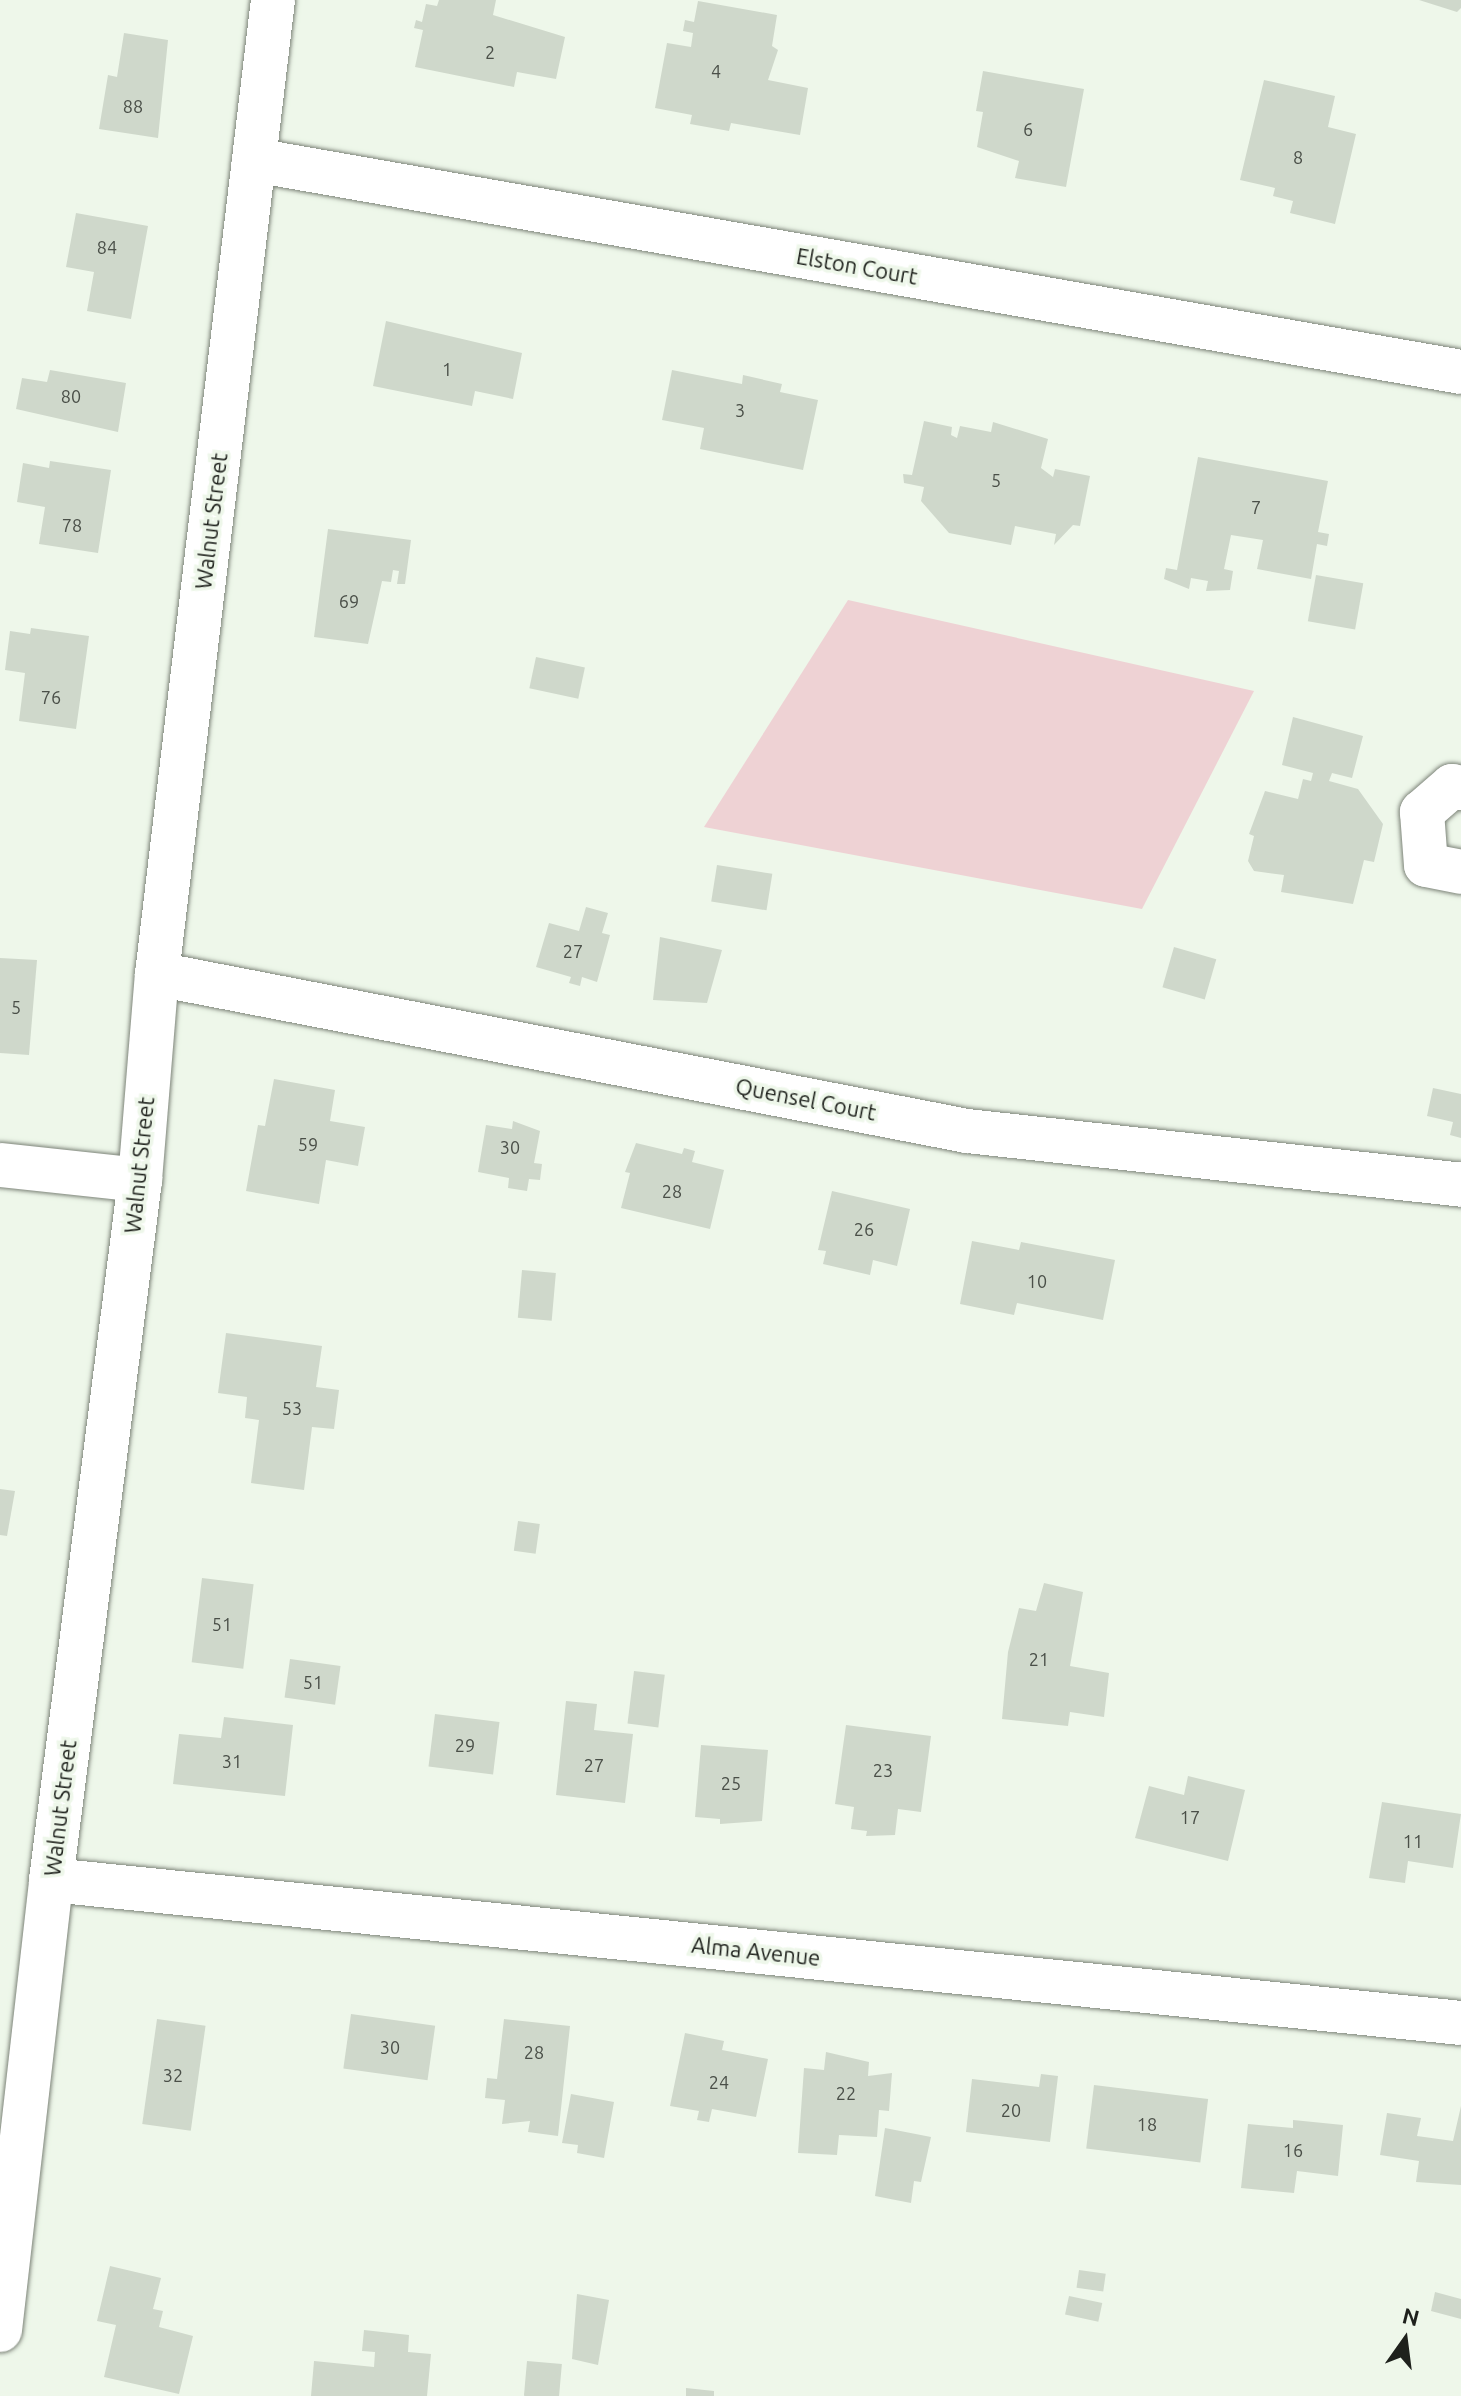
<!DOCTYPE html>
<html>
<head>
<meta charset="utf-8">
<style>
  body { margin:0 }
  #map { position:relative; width:1461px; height:2396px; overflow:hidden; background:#eef7ea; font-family:Ubuntu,sans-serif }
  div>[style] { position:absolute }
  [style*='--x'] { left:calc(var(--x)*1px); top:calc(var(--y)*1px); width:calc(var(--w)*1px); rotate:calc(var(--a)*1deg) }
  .green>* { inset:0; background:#eed2d4 }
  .building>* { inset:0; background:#cfd8cb; transform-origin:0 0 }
  .roads { filter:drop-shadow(0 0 2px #7d8479) drop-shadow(0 0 2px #7d8479) }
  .minor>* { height:44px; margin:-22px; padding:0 22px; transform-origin:22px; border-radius:22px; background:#fff }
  span { translate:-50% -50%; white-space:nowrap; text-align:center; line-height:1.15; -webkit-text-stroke:7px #eef7ea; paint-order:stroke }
  .number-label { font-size:18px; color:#4a4f48 }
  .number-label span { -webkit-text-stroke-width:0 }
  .street-label { font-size:22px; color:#1e211c }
  .north { position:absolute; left:1365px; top:2300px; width:80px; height:80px; -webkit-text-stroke:6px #eef7ea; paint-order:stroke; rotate:14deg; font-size:22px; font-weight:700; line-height:32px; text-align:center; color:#1e211c }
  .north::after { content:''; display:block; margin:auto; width:28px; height:36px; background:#1e211c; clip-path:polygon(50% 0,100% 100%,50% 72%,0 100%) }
</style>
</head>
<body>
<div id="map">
  <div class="green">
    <i style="clip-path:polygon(848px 600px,1254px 691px,1142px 909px,704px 827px)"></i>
  </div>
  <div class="building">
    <i style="clip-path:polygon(439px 0,496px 0,493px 15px,565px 37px,556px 79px,517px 72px,514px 87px,415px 67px,423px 30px,414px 28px,416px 20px,422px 22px,426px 4px,437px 6px)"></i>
    <i style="clip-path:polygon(1419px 0,1461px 0,1461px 8px,1457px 12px)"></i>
    <i style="clip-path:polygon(698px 1px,777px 15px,772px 46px,778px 50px,768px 80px,808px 88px,800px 135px,731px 123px,729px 131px,690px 124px,692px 115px,655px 108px,667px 43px,691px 47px,693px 33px,683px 31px,685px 20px,694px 22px)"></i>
    <i style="clip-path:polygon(124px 33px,168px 40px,158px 138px,99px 129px,108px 75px,117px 77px)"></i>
    <i style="clip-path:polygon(983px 71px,1084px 89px,1066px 187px,1015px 178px,1019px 161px,977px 147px,983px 112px,976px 111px)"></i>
    <i style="clip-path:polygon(1264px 80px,1335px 96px,1328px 127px,1356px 134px,1335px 224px,1290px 213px,1293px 201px,1273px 196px,1275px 188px,1240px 180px)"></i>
    <i style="clip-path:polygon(76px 213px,148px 226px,131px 319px,87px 311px,94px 272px,66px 267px)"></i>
    <i style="clip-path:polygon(386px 321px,522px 353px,513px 399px,475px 391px,472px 406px,373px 386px)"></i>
    <i style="clip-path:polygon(50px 370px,126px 383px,118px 432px,16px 409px,22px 378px,47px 382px)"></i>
    <i style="clip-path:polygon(672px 370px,742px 384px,743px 375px,782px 384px,780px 392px,818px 400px,803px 470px,700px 449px,704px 428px,662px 420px)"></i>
    <i style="clip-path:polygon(924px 421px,952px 427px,951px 435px,957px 438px,960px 426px,991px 432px,993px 422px,1048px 439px,1041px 468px,1053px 477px,1055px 469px,1090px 476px,1080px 526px,1073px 525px,1054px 545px,1056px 534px,1015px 526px,1011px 545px,949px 533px,921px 501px,924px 487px,904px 483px,903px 474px,912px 475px)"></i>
    <i style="clip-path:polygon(1198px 457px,1328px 481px,1318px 532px,1329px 534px,1327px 546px,1317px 544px,1311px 579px,1257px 569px,1263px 540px,1231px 535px,1224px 569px,1233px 571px,1230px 590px,1206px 591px,1208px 581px,1191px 578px,1189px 589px,1164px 579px,1166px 568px,1177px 570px)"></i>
    <i style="clip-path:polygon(50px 461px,111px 470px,98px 553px,39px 544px,45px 507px,17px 502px,23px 463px,49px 468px)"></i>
    <i style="clip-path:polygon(328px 529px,411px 540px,405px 584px,397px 584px,399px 571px,393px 570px,391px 582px,382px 581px,368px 644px,314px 637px)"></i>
    <i style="left:1316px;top:575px;width:48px;height:47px;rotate:10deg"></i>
    <i style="clip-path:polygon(31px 628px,89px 636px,76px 729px,19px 721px,25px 673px,5px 670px,10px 631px,30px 634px)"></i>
    <i style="left:536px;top:657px;width:50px;height:32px;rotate:12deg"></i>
    <i style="clip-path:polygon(1293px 717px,1363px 736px,1352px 778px,1332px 773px,1329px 781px,1358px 789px,1383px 824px,1374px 862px,1364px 860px,1353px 904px,1281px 892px,1284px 875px,1254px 871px,1248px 861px,1254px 836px,1249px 834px,1265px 791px,1298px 799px,1303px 779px,1311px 781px,1313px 773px,1282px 765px)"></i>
    <i style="left:717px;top:865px;width:56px;height:37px;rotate:9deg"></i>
    <i style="clip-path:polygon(586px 907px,608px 913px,602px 933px,610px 935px,597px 982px,582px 977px,580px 986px,569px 983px,571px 977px,536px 967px,549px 923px,579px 931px)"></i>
    <i style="clip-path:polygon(660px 937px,722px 950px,707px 1003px,653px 1000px)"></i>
    <i style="left:1174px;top:947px;width:44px;height:42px;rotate:16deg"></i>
    <i style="clip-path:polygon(0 958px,37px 960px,29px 1055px,0 1053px)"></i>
    <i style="clip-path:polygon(274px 1079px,335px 1090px,330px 1121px,365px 1127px,358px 1166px,326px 1160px,319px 1204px,246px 1191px,258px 1125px,265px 1126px)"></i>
    <i style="clip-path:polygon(1433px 1088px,1461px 1094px,1461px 1138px,1450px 1135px,1453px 1122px,1427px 1116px)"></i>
    <i style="clip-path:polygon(513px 1121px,540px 1131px,534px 1163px,542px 1164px,540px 1180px,529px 1179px,527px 1191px,508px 1188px,509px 1178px,478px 1172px,486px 1125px,512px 1129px)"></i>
    <i style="clip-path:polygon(636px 1143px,682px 1154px,684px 1148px,695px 1151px,692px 1162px,724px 1170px,710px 1229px,621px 1208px,630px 1173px,625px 1172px)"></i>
    <i style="clip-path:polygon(832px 1191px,910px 1209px,897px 1266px,873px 1260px,870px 1275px,823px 1264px,826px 1251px,818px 1250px)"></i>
    <i style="clip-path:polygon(972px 1241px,1019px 1250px,1021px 1242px,1115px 1260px,1103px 1320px,1017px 1303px,1014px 1315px,960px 1304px)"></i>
    <i style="left:522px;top:1270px;width:34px;height:48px;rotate:5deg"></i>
    <i style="clip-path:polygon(226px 1333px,322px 1346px,316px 1387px,339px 1390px,334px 1429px,312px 1427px,304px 1490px,251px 1483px,259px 1420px,245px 1418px,247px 1397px,218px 1393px)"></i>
    <i style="clip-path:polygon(0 1489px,15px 1491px,7px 1536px,0 1535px)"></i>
    <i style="left:518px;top:1521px;width:22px;height:30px;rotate:8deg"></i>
    <i style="left:202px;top:1578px;width:52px;height:85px;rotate:7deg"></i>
    <i style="clip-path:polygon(1044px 1583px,1083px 1592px,1070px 1666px,1109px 1673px,1104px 1717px,1070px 1712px,1068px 1726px,1002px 1719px,1008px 1652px,1019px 1608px,1036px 1611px)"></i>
    <i style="left:290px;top:1659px;width:51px;height:39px;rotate:8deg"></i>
    <i style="left:634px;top:1671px;width:31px;height:53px;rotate:7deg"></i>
    <i style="clip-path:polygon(566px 1701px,597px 1704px,594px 1730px,633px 1734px,625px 1803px,556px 1795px)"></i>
    <i style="left:435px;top:1714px;width:65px;height:53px;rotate:7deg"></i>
    <i style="clip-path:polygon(224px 1717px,293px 1725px,285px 1796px,173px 1784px,179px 1734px,221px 1738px)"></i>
    <i style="clip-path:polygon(846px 1725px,931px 1736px,921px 1812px,898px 1809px,895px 1835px,866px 1836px,867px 1831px,851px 1829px,854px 1807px,835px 1804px)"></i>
    <i style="clip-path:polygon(701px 1745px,768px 1750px,762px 1821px,720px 1824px,720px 1819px,695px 1817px)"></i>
    <i style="clip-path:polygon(1188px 1776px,1245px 1790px,1228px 1861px,1135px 1838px,1149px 1786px,1184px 1795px)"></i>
    <i style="clip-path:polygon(1382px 1802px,1461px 1814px,1453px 1868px,1408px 1861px,1405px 1883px,1369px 1878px)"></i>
    <i style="left:351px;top:2014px;width:85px;height:55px;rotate:8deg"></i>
    <i style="left:157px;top:2019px;width:49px;height:106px;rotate:8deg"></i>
    <i style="clip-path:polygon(504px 2019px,570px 2026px,558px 2136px,528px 2132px,530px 2121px,502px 2124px,505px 2100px,485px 2098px,487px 2078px,497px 2079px)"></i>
    <i style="clip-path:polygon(685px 2033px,724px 2041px,722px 2050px,768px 2059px,756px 2117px,712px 2109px,709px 2122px,697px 2120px,699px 2111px,670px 2106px)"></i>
    <i style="clip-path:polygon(826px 2052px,869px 2062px,868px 2076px,892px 2073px,889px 2111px,879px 2110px,877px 2137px,839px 2135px,837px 2155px,798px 2153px,804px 2068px,824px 2070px)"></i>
    <i style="clip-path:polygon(1041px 2074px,1058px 2076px,1050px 2142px,966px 2132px,972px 2079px,1039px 2087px)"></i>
    <i style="left:1094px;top:2085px;width:115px;height:64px;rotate:7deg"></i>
    <i style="clip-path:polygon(571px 2094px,614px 2102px,604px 2158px,577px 2153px,578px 2145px,562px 2143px)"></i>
    <i style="clip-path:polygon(1461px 2106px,1461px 2185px,1416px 2182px,1419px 2161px,1380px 2155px,1387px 2113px,1421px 2118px,1417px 2136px,1453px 2141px)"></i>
    <i style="clip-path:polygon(1293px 2120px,1343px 2125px,1338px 2176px,1297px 2171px,1294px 2193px,1241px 2188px,1248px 2124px,1293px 2128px)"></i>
    <i style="clip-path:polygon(885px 2128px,931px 2137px,921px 2182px,914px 2181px,911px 2203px,875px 2196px)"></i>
    <i style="clip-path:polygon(110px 2266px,161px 2278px,153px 2309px,163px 2311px,159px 2327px,193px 2336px,179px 2394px,104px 2377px,116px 2325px,97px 2321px)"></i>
    <i style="left:1079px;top:2270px;width:27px;height:18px;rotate:8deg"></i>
    <i style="clip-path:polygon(1435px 2292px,1461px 2299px,1461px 2319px,1431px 2311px)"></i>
    <i style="clip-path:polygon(577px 2294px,609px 2300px,598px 2365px,572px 2359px)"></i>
    <i style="left:1069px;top:2296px;width:34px;height:19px;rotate:12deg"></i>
    <i style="clip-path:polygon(364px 2330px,409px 2335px,408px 2352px,431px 2354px,427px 2396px,311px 2396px,314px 2361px,374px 2367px,375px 2352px,362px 2351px)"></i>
    <i style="left:527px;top:2361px;width:35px;height:35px;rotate:5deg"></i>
    <i style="clip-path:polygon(686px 2388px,714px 2391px,714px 2396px,686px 2396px)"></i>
  </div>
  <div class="roads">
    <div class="minor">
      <i style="--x:254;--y:160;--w:1225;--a:9.96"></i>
      <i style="--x:1461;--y:788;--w:9;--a:-167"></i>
      <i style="--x:1452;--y:786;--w:40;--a:139"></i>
      <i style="--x:1422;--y:812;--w:53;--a:85.7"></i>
      <i style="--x:1426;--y:865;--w:36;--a:11"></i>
      <i style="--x:157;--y:974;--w:825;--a:10.97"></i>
      <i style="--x:967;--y:1131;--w:497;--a:6.2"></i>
      <i style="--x:0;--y:1165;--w:141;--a:6.1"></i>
      <i style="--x:51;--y:1880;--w:1417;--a:5.79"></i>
      <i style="--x:0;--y:2330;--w:453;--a:-83.5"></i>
      <i style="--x:51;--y:1880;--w:706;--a:-82.75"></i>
      <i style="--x:140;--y:1180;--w:207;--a:-85.3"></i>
      <i style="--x:157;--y:974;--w:981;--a:-83.21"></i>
    </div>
  </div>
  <div class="number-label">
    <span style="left:490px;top:52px">2</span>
    <span style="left:716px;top:71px">4</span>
    <span style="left:133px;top:106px">88</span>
    <span style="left:1028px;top:129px">6</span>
    <span style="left:1298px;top:157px">8</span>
    <span style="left:107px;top:247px">84</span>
    <span style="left:447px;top:369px">1</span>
    <span style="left:71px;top:396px">80</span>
    <span style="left:740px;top:410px">3</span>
    <span style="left:996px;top:480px">5</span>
    <span style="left:1256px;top:507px">7</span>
    <span style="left:72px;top:525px">78</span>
    <span style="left:349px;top:601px">69</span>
    <span style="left:51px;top:697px">76</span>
    <span style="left:573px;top:951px">27</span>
    <span style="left:16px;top:1007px">5</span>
    <span style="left:308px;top:1144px">59</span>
    <span style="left:510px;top:1147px">30</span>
    <span style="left:672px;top:1191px">28</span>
    <span style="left:864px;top:1229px">26</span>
    <span style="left:1037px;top:1281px">10</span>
    <span style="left:292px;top:1408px">53</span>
    <span style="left:222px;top:1624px">51</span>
    <span style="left:1039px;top:1659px">21</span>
    <span style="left:313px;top:1682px">51</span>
    <span style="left:465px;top:1745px">29</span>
    <span style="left:232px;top:1761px">31</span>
    <span style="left:594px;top:1765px">27</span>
    <span style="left:883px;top:1770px">23</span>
    <span style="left:731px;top:1783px">25</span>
    <span style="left:1190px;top:1817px">17</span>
    <span style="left:1413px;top:1841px">11</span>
    <span style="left:390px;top:2047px">30</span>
    <span style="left:534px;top:2052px">28</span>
    <span style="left:173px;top:2075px">32</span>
    <span style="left:719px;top:2082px">24</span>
    <span style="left:846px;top:2093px">22</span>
    <span style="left:1011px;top:2110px">20</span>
    <span style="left:1147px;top:2124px">18</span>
    <span style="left:1293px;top:2150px">16</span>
  </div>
  <div class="street-label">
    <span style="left:857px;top:266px;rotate:10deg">Elston Court</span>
    <span style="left:211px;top:521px;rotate:-83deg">Walnut Street</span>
    <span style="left:806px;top:1099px;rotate:11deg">Quensel Court</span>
    <span style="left:139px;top:1165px;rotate:-84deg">Walnut Street</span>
    <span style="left:60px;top:1808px;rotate:-83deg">Walnut Street</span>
    <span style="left:756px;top:1951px;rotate:6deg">Alma Avenue</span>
  </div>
  <div class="north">N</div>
</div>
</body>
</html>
